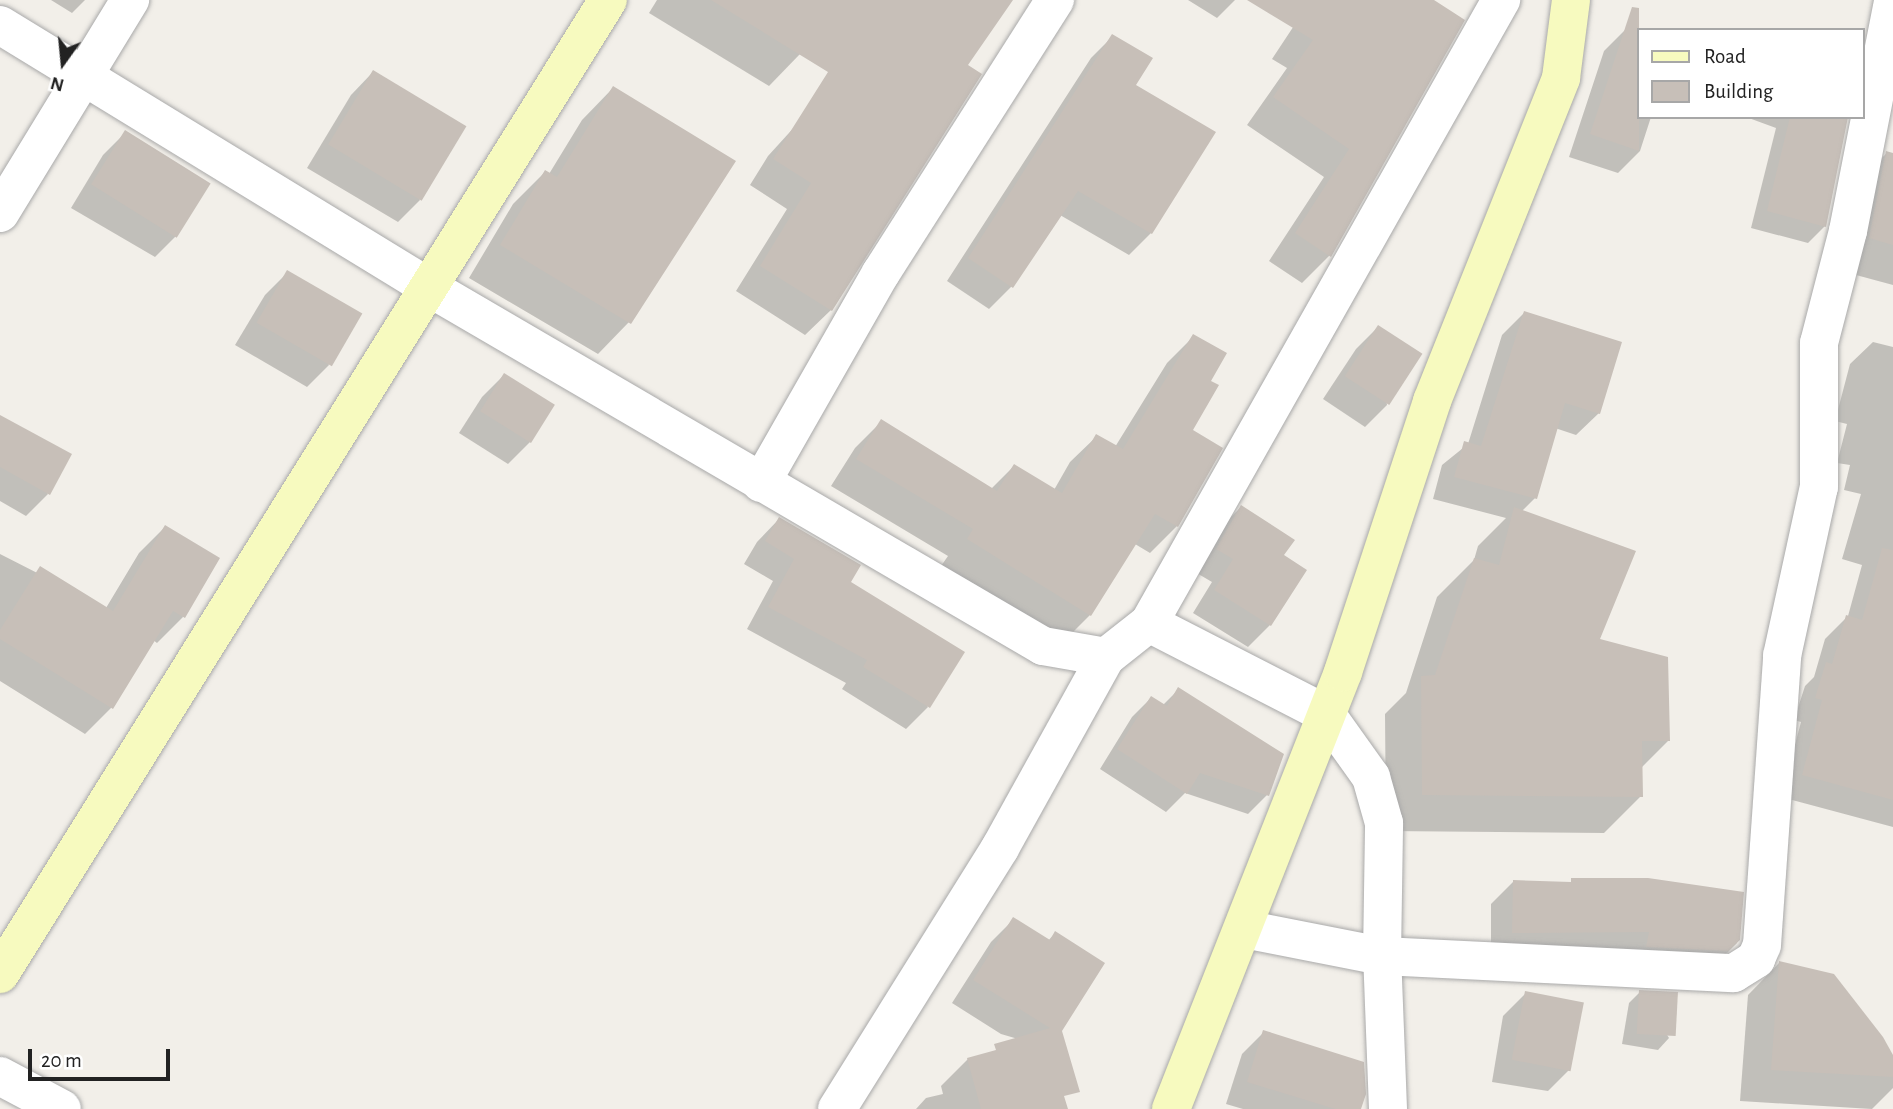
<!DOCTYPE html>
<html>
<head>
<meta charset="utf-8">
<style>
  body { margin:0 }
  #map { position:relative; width:1893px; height:1109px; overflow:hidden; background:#f2efe9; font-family:"Alegreya Sans",sans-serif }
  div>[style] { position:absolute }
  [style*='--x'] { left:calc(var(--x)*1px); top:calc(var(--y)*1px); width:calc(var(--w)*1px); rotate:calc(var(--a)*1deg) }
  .shadow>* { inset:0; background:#0003 }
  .building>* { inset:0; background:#c7bfb8; transform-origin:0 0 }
  .roads { filter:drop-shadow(0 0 2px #a9a9a9) drop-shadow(0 0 2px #a9a9a9) }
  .street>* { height:38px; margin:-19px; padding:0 19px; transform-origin:19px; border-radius:19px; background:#fff }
  .secondary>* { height:38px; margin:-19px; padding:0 19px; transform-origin:19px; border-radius:19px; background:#f7fabf }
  span { translate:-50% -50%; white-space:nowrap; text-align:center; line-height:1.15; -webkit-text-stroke:5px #fff; paint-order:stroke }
  .legend { position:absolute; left:1637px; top:28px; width:228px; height:91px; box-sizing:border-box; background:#fff; border:2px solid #a7a7a7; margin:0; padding:9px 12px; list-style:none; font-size:21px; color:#222 }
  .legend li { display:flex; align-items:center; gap:14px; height:35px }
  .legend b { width:35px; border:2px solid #a7a7a7 }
  .north { position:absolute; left:28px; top:28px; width:70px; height:70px; -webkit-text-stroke:5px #fff; paint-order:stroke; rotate:195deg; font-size:19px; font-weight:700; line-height:28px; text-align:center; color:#222 }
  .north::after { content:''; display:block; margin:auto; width:24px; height:32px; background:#222; clip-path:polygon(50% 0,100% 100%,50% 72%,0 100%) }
  .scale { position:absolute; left:28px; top:1049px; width:142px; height:32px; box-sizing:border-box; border:4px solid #222; border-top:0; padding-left:9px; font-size:21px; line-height:24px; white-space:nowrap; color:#222; -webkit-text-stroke:5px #fff; paint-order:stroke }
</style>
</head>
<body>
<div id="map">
  <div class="shadow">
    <i style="clip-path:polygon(51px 0,85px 0,72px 13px)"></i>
    <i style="clip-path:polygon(657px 0,834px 0,800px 54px,769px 86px,649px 13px)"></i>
    <i style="clip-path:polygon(910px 0,1011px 0,965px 66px,831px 310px,805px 335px,736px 291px,787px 209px,750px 185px,768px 156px)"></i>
    <i style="clip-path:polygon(1188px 0,1235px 0,1217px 18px)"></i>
    <i style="clip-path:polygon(1311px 0,1431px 0,1329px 256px,1302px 283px,1269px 261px,1324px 177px,1247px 125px,1287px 68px,1272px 59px)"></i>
    <i style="clip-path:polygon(1626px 29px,1639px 34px,1639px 117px,1651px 117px,1640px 151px,1618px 173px,1569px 157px,1604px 51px)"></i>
    <i style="clip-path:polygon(1113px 36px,1134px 86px,1151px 233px,1129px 255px,1060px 215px,1011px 287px,989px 309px,947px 281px,1091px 58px)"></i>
    <i style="clip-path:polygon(373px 72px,420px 200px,398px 222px,307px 168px,351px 95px)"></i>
    <i style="clip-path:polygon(613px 88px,629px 322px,598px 354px,469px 278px,513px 204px,545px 172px,549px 174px,582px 120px)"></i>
    <i style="clip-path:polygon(1746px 117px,1846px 117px,1825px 226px,1808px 243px,1751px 228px,1776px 128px)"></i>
    <i style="clip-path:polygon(125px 133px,177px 235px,155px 257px,71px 208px,103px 155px)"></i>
    <i style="clip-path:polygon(1887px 153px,1893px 155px,1893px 285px,1856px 275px,1864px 175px)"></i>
    <i style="clip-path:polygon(287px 273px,329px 365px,307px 387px,235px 345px,265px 295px)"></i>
    <i style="clip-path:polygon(1524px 313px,1599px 413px,1576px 435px,1555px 428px,1535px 498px,1521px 512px,1598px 640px,1669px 740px,1641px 768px,1641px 796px,1604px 833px,1386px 831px,1385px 714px,1406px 693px,1437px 597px,1474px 560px,1478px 546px,1506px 518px,1433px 499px,1442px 465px,1468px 444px,1502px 335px)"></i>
    <i style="clip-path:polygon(1378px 327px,1387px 405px,1365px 427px,1323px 399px,1356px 349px)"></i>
    <i style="clip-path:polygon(1194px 336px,1209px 382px,1191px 431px,1177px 526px,1150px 553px,1135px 544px,1090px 615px,1063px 642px,941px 566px,948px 556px,831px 486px,855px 448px,882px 421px,991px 489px,1014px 466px,1054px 490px,1070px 462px,1097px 436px,1115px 447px,1167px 363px)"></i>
    <i style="clip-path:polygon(1873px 342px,1893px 347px,1893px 827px,1781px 797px,1801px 722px,1794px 720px,1805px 686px,1814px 677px,1825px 639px,1848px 616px,1862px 565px,1842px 559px,1861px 494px,1844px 490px,1850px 465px,1837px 463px,1847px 424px,1835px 421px,1850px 364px)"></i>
    <i style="clip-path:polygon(504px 375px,530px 442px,508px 464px,459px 433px,482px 397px)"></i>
    <i style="clip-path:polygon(0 417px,48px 494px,26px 516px,0 501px)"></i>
    <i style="clip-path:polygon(1241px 507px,1282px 556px,1305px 570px,1270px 625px,1248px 647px,1193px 613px,1212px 582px,1195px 572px,1219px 529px)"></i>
    <i style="clip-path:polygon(779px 519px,849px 582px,928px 707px,906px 729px,842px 689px,846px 683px,747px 629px,773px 581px,744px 564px,757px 542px)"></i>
    <i style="clip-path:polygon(165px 527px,183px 617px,157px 643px,153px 640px,111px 708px,85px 734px,0 681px,0 554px,106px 608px,139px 553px)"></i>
    <i style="clip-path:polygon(1179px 689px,1267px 795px,1248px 814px,1185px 793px,1166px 812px,1100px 769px,1132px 717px,1151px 698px,1163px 705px)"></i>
    <i style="clip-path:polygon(1513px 882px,1648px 882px,1742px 893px,1737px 943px,1714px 966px,1491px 954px,1491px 904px)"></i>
    <i style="clip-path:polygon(1013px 920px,1048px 941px,1055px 933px,1103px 964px,1042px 1046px,1001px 1034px,952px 1003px,991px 942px)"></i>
    <i style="clip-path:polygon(1779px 963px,1893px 1059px,1893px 1088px,1872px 1109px,1740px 1101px,1748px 995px)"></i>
    <i style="clip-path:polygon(1640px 992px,1669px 1038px,1658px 1050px,1622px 1044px,1629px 1003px)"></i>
    <i style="clip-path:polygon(1526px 993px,1570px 1069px,1548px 1091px,1492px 1082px,1503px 1016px)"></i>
    <i style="clip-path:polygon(1264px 1032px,1359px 1109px,1243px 1109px,1226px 1104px,1242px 1054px)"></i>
    <i style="clip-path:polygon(968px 1059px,1066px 1109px,916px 1109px,926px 1098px,943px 1094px,941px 1086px)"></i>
  </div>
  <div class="building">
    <i style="clip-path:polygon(711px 0,1013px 0,968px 65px,982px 74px,832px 311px,760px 266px,811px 183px,773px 159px,828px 72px)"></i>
    <i style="clip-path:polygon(1247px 0,1434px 0,1465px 20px,1331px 257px,1295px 233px,1349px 149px,1273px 97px,1313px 40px)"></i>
    <i style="clip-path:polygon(1632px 7px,1639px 8px,1639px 151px,1590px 134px)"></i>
    <i style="clip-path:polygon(1112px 34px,1153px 58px,1136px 85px,1216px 132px,1152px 234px,1078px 191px,1013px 288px,968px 258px)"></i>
    <i style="left:373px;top:70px;width:109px;height:87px;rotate:31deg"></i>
    <i style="clip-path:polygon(613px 86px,736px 161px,631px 324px,500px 245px,545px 170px,557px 177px)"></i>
    <i style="clip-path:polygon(1790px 117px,1848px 117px,1826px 227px,1767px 211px)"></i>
    <i style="left:125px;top:130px;width:101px;height:64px;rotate:32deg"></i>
    <i style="clip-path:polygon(1886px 151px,1893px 153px,1893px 245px,1869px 238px)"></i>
    <i style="left:287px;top:270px;width:87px;height:61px;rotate:30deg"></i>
    <i style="clip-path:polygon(1524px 311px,1622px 342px,1600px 414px,1565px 403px,1537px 499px,1454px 477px,1464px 441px,1481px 446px)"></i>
    <i style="left:1378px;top:325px;width:53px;height:61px;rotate:33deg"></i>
    <i style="clip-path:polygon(1193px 334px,1227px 353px,1211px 381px,1219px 385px,1193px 430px,1223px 448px,1178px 527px,1155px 514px,1091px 616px,967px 539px,973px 529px,856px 459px,881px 419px,997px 491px,1014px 464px,1062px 493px,1096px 434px,1123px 449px)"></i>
    <i style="left:504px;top:373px;width:60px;height:45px;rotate:32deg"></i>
    <i style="clip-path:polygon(0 415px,72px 454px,50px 495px,0 467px)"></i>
    <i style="clip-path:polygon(1241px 505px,1295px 540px,1284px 555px,1307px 570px,1271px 626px,1214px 590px,1233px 559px,1216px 549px)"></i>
    <i style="clip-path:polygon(1514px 507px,1636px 551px,1600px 639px,1668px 657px,1670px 741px,1642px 741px,1643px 797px,1422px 795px,1421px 676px,1435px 675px,1474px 558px,1499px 565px)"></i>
    <i style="clip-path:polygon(779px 517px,861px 565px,851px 582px,965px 652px,930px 708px,863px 667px,867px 660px,768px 607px,794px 559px,765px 541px)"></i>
    <i style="clip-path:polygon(165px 525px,220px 558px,185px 618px,173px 611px,113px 709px,0 639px,0 630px,40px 566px,113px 611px)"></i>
    <i style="clip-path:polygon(1882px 548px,1893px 550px,1893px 800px,1802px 775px,1822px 700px,1815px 698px,1826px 662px,1832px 664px,1846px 615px,1862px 620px)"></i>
    <i style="clip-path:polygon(1178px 687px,1284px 754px,1269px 796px,1200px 773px,1187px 794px,1117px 749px,1151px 696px,1167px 706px)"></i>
    <i style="clip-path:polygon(1571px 878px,1648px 878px,1744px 892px,1740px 940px,1728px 951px,1646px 947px,1649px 932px,1512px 933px,1513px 880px,1571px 882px)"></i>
    <i style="clip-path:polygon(1013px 917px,1050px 940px,1055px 931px,1105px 963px,1062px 1031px,1080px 1092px,1064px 1096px,1068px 1109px,981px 1109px,967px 1058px,996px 1050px,994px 1044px,1050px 1028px,973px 980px)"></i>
    <i style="clip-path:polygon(1779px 961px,1834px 974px,1883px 1037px,1893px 1055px,1893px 1077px,1771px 1070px)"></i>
    <i style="left:1639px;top:990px;width:39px;height:44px;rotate:3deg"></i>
    <i style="left:1525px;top:991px;width:60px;height:70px;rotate:11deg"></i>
    <i style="clip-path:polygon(1263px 1030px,1364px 1062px,1366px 1094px,1361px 1109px,1335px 1109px,1247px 1082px)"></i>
  </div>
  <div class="roads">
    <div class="street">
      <i style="--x:0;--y:25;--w:504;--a:31.45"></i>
      <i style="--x:430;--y:288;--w:710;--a:30.29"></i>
      <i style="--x:1043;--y:646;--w:64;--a:9.9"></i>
      <i style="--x:1106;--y:657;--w:55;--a:-38.3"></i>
      <i style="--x:0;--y:213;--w:250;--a:-58.6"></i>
      <i style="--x:761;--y:483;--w:242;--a:-60.3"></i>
      <i style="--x:881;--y:273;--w:324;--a:-57.5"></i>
      <i style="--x:1244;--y:929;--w:141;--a:11.1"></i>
      <i style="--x:1382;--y:956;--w:352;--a:2.8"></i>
      <i style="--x:1734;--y:973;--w:26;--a:-32"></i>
      <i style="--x:1756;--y:959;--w:15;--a:-67"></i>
      <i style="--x:1762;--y:945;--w:290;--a:-86"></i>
      <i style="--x:1782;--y:656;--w:173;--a:-77.7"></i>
      <i style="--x:1819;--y:487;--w:144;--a:-90"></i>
      <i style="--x:1819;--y:343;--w:116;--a:-75.5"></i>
      <i style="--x:1848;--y:231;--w:233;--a:-78.9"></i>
      <i style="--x:0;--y:1076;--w:70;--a:28"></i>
      <i style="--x:837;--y:1109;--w:308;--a:-58"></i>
      <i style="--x:1000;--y:848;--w:218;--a:-61"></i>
      <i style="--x:1388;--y:1109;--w:153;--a:-92.2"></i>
      <i style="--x:1382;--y:956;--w:133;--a:-89.1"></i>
      <i style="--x:1384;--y:823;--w:48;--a:-105.8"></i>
      <i style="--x:1371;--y:777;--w:77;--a:-125.5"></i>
      <i style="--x:1326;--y:714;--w:199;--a:-152.8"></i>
      <i style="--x:1149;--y:623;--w:716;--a:-60.53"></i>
    </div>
    <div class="secondary">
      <i style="--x:0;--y:974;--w:1148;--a:-58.03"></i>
      <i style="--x:1171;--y:1109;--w:470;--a:-68.5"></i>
      <i style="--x:1343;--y:672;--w:285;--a:-71.8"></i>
      <i style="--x:1432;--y:401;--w:348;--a:-68.2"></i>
      <i style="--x:1561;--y:78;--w:79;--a:-82.7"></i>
    </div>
  </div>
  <ul class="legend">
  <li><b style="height:9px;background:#f7fabf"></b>Road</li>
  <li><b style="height:19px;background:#c7bfb8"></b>Building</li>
  </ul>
  <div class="north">N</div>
  <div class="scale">20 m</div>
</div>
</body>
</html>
